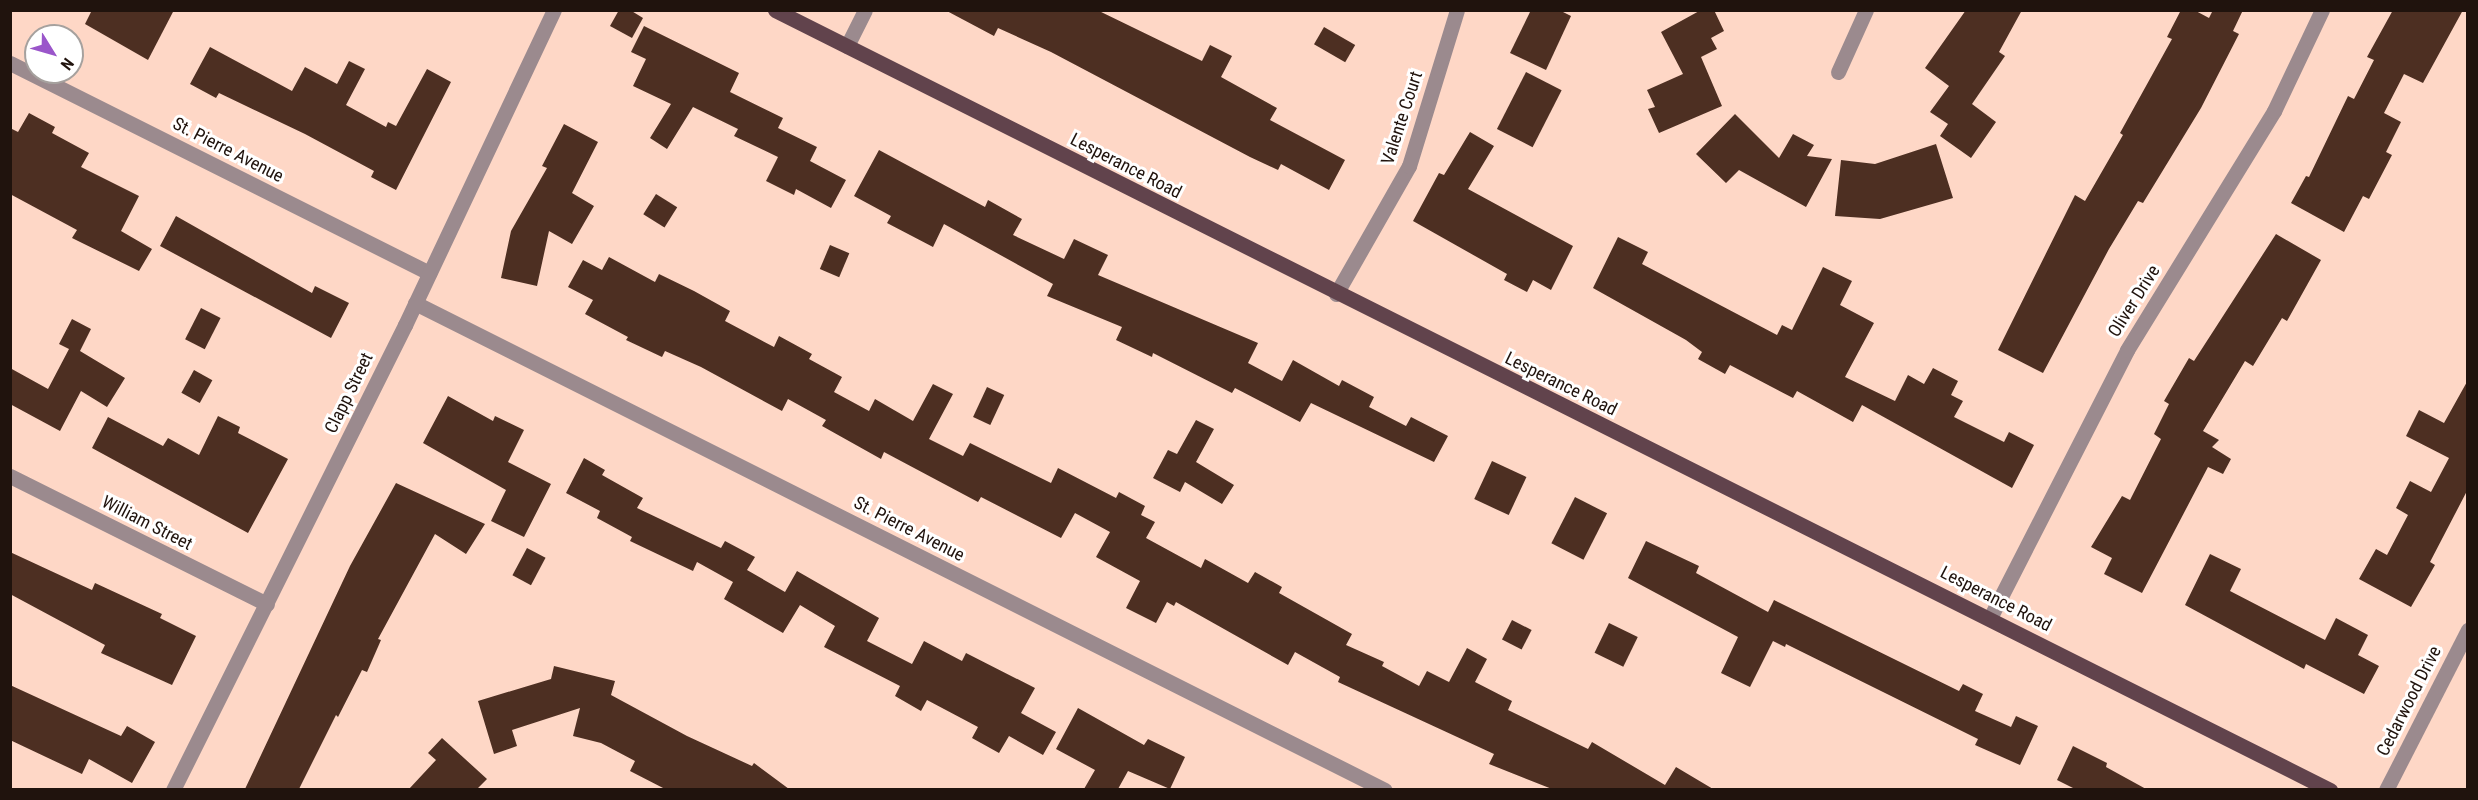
<!DOCTYPE html>
<html>
<head>
<meta charset="utf-8">
<style>
  body { margin:0 }
  #map { position:relative; width:2478px; height:800px; overflow:hidden; background:#fed7c6; font-family:"Roboto Condensed",sans-serif }
  div>[style] { position:absolute }
  [style*='--x'] { left:calc(var(--x)*1px); top:calc(var(--y)*1px); width:calc(var(--w)*1px); rotate:calc(var(--a)*1deg) }
  .building>* { inset:0; background:#4d2f22; transform-origin:0 0 }
  .minor>* { height:15px; margin:-7.5px; padding:0 7.5px; transform-origin:7.5px; border-radius:7.5px; background:#9b8a8e }
  .major>* { height:15px; margin:-7.5px; padding:0 7.5px; transform-origin:7.5px; border-radius:7.5px; background:#61434c }
  span { translate:-50% -50%; white-space:nowrap; text-align:center; line-height:1.15; -webkit-text-stroke:6px #fff; paint-order:stroke }
  .street-label { font-size:18px; color:#20130d }
  .frame { position:absolute; inset:0; border:12px solid #20130d; pointer-events:none }
  .north { position:absolute; left:24px; top:24px; width:60px; height:60px; box-sizing:border-box; background:#fff; border:2px solid #a6a19e; border-radius:50%; rotate:127deg; font-size:16px; font-weight:700; line-height:24px; text-align:center; color:#20130d }
  .north::after { content:''; display:block; margin:auto; width:21px; height:27px; background:#9a56ca; clip-path:polygon(50% 0,100% 100%,50% 72%,0 100%) }
</style>
</head>
<body>
<div id="map">
  <div class="building">
    <i style="clip-path:polygon(92px 10px,174px 10px,148px 60px,85px 24px)"></i>
    <i style="clip-path:polygon(619px 10px,630px 10px,643px 18px,632px 38px,610px 26px)"></i>
    <i style="clip-path:polygon(945px 10px,1097px 10px,1202px 61px,1210px 45px,1232px 56px,1221px 77px,1277px 108px,1270px 120px,1345px 160px,1329px 190px,1281px 164px,1278px 170px,1250px 157px,1051px 52px,998px 28px,994px 36px)"></i>
    <i style="clip-path:polygon(1531px 10px,1559px 10px,1571px 16px,1546px 70px,1510px 53px)"></i>
    <i style="clip-path:polygon(1701px 10px,1714px 10px,1724px 31px,1711px 38px,1717px 49px,1701px 57px,1722px 106px,1659px 133px,1648px 109px,1655px 107px,1647px 90px,1683px 74px,1661px 32px)"></i>
    <i style="clip-path:polygon(1966px 10px,2022px 10px,1999px 52px,2005px 56px,1972px 104px,1996px 122px,1971px 158px,1940px 136px,1948px 124px,1930px 112px,1949px 86px,1925px 68px)"></i>
    <i style="clip-path:polygon(2181px 10px,2194px 10px,2209px 18px,2213px 10px,2243px 10px,2233px 31px,2239px 34px,2201px 108px,2143px 203px,2138px 201px,2109px 249px,2043px 373px,1998px 350px,2075px 195px,2085px 201px,2123px 135px,2120px 133px,2172px 39px,2167px 37px)"></i>
    <i style="clip-path:polygon(2393px 10px,2463px 10px,2423px 83px,2404px 74px,2384px 113px,2401px 122px,2386px 152px,2392px 155px,2369px 199px,2363px 196px,2344px 232px,2291px 203px,2306px 176px,2309px 177px,2348px 96px,2354px 99px,2374px 60px,2367px 57px)"></i>
    <i style="clip-path:polygon(644px 26px,739px 73px,730px 92px,783px 118px,778px 128px,817px 147px,810px 161px,846px 180px,831px 208px,796px 189px,794px 195px,766px 181px,778px 157px,734px 136px,738px 129px,693px 107px,667px 149px,650px 138px,671px 104px,633px 86px,646px 59px,631px 52px)"></i>
    <i style="left:1324px;top:27px;width:36px;height:20px;rotate:30deg"></i>
    <i style="clip-path:polygon(210px 47px,292px 91px,305px 67px,337px 84px,349px 61px,365px 69px,346px 105px,386px 127px,388px 122px,396px 126px,427px 69px,451px 82px,396px 190px,371px 177px,374px 171px,305px 134px,219px 93px,216px 98px,190px 84px)"></i>
    <i style="left:1526px;top:72px;width:40px;height:64px;rotate:27deg"></i>
    <i style="clip-path:polygon(29px 113px,55px 127px,52px 133px,89px 153px,81px 167px,139px 196px,121px 231px,152px 249px,139px 271px,72px 238px,77px 230px,10px 194px,10px 128px,18px 132px)"></i>
    <i style="clip-path:polygon(1735px 114px,1779px 158px,1793px 134px,1814px 145px,1807px 156px,1832px 159px,1806px 207px,1739px 170px,1726px 183px,1696px 154px)"></i>
    <i style="clip-path:polygon(564px 124px,598px 142px,572px 193px,594px 206px,572px 244px,549px 231px,537px 286px,501px 278px,511px 231px,547px 168px,542px 166px)"></i>
    <i style="clip-path:polygon(1470px 132px,1494px 146px,1468px 189px,1573px 246px,1551px 290px,1533px 280px,1527px 292px,1504px 280px,1507px 274px,1413px 221px,1439px 173px,1444px 175px)"></i>
    <i style="clip-path:polygon(1936px 144px,1953px 198px,1880px 219px,1835px 216px,1841px 160px,1875px 164px)"></i>
    <i style="clip-path:polygon(879px 150px,985px 207px,988px 200px,1022px 219px,1013px 235px,1064px 259px,1074px 239px,1108px 255px,1098px 275px,1258px 343px,1248px 363px,1282px 381px,1293px 360px,1339px 386px,1342px 380px,1374px 397px,1369px 407px,1406px 426px,1411px 417px,1448px 436px,1434px 462px,1311px 403px,1300px 422px,1235px 388px,1232px 393px,1153px 353px,1152px 357px,1116px 340px,1122px 327px,1047px 296px,1053px 284px,944px 224px,933px 247px,887px 223px,891px 216px,854px 196px)"></i>
    <i style="left:656px;top:194px;width:25px;height:24px;rotate:32deg"></i>
    <i style="clip-path:polygon(176px 216px,312px 293px,315px 286px,349px 303px,331px 338px,160px 246px)"></i>
    <i style="clip-path:polygon(2276px 234px,2321px 260px,2287px 321px,2282px 318px,2253px 366px,2245px 361px,2203px 431px,2219px 440px,2212px 447px,2231px 459px,2223px 474px,2208px 467px,2142px 593px,2104px 574px,2112px 558px,2091px 547px,2122px 496px,2130px 500px,2161px 439px,2154px 434px,2169px 404px,2164px 401px,2189px 358px,2194px 361px)"></i>
    <i style="clip-path:polygon(1618px 237px,1648px 252px,1642px 264px,1777px 335px,1782px 325px,1792px 330px,1823px 267px,1852px 281px,1840px 305px,1874px 323px,1845px 377px,1895px 401px,1908px 375px,1924px 384px,1933px 368px,1958px 381px,1951px 395px,1963px 401px,1954px 417px,2004px 442px,2009px 432px,2034px 445px,2012px 488px,1862px 405px,1853px 422px,1797px 391px,1793px 398px,1730px 365px,1725px 374px,1698px 359px,1702px 352px,1686px 340px,1593px 288px)"></i>
    <i style="left:830px;top:245px;width:21px;height:26px;rotate:23deg"></i>
    <i style="clip-path:polygon(609px 257px,655px 282px,659px 274px,694px 291px,730px 311px,725px 321px,774px 347px,779px 336px,812px 354px,809px 359px,842px 377px,834px 392px,869px 411px,875px 399px,913px 421px,933px 384px,953px 394px,929px 439px,963px 456px,970px 443px,1051px 483px,1058px 468px,1116px 498px,1119px 492px,1145px 506px,1141px 515px,1155px 522px,1146px 538px,1201px 568px,1205px 559px,1248px 583px,1255px 572px,1282px 587px,1279px 593px,1352px 634px,1346px 645px,1384px 662px,1382px 666px,1419px 686px,1427px 671px,1449px 682px,1467px 648px,1487px 659px,1475px 682px,1512px 701px,1508px 710px,1588px 749px,1592px 742px,1665px 785px,1676px 767px,1713px 789px,1552px 789px,1489px 764px,1494px 754px,1338px 682px,1340px 677px,1295px 652px,1288px 665px,1176px 602px,1174px 606px,1167px 602px,1156px 623px,1126px 608px,1140px 581px,1096px 557px,1110px 532px,1075px 513px,1061px 538px,981px 497px,978px 502px,884px 452px,881px 459px,822px 426px,826px 420px,788px 399px,782px 411px,701px 367px,665px 351px,662px 357px,626px 340px,628px 337px,585px 314px,593px 300px,568px 287px,583px 260px,602px 270px)"></i>
    <i style="left:201px;top:308px;width:22px;height:35px;rotate:27deg"></i>
    <i style="clip-path:polygon(72px 319px,91px 329px,80px 351px,125px 378px,107px 407px,81px 391px,60px 431px,10px 404px,10px 368px,48px 389px,69px 349px,59px 344px)"></i>
    <i style="left:194px;top:370px;width:21px;height:26px;rotate:29deg"></i>
    <i style="clip-path:polygon(2468px 380px,2468px 489px,2430px 562px,2435px 565px,2411px 607px,2359px 579px,2376px 549px,2387px 555px,2408px 515px,2396px 508px,2410px 481px,2431px 492px,2449px 458px,2406px 436px,2419px 410px,2444px 423px)"></i>
    <i style="left:987px;top:387px;width:19px;height:33px;rotate:25deg"></i>
    <i style="clip-path:polygon(448px 396px,493px 421px,495px 416px,524px 430px,508px 462px,551px 484px,524px 537px,491px 521px,506px 490px,423px 443px)"></i>
    <i style="clip-path:polygon(218px 416px,240px 427px,238px 433px,288px 459px,248px 533px,92px 448px,108px 417px,163px 446px,168px 438px,199px 455px)"></i>
    <i style="clip-path:polygon(1196px 420px,1214px 429px,1196px 462px,1234px 485px,1222px 504px,1185px 482px,1180px 492px,1153px 478px,1168px 450px,1177px 454px)"></i>
    <i style="clip-path:polygon(584px 458px,605px 470px,602px 475px,643px 498px,637px 508px,721px 548px,725px 541px,755px 557px,747px 570px,785px 592px,797px 571px,879px 618px,867px 641px,912px 664px,924px 641px,962px 661px,966px 653px,1035px 688px,1021px 713px,1056px 732px,1043px 755px,1009px 736px,999px 753px,972px 738px,978px 727px,927px 700px,921px 711px,895px 696px,900px 686px,824px 647px,835px 626px,800px 605px,783px 633px,724px 599px,733px 582px,697px 562px,693px 571px,630px 541px,632px 537px,597px 518px,600px 511px,566px 493px)"></i>
    <i style="left:1492px;top:461px;width:38px;height:42px;rotate:25deg"></i>
    <i style="clip-path:polygon(396px 483px,485px 524px,466px 554px,435px 534px,378px 639px,381px 640px,367px 672px,362px 670px,338px 717px,336px 715px,299px 789px,245px 789px,350px 566px)"></i>
    <i style="left:1575px;top:497px;width:36px;height:52px;rotate:27deg"></i>
    <i style="clip-path:polygon(1646px 541px,1699px 566px,1696px 573px,1768px 612px,1774px 600px,1959px 691px,1963px 684px,1983px 694px,1975px 711px,2011px 727px,2016px 716px,2038px 726px,2020px 765px,1975px 745px,1978px 739px,1786px 644px,1785px 647px,1773px 641px,1750px 687px,1721px 673px,1738px 637px,1628px 578px)"></i>
    <i style="left:527px;top:548px;width:21px;height:31px;rotate:28deg"></i>
    <i style="clip-path:polygon(10px 552px,92px 590px,95px 583px,162px 614px,160px 618px,196px 636px,172px 685px,101px 653px,105px 645px,10px 594px)"></i>
    <i style="clip-path:polygon(2210px 554px,2241px 569px,2230px 591px,2325px 640px,2336px 618px,2368px 635px,2358px 655px,2379px 666px,2364px 694px,2306px 664px,2304px 669px,2185px 605px)"></i>
    <i style="left:1512px;top:620px;width:22px;height:22px;rotate:27deg"></i>
    <i style="left:1609px;top:623px;width:32px;height:33px;rotate:26deg"></i>
    <i style="clip-path:polygon(554px 666px,615px 681px,611px 695px,687px 736px,752px 766px,754px 763px,789px 789px,665px 789px,630px 771px,635px 761px,601px 743px,573px 736px,580px 708px,512px 730px,517px 746px,494px 754px,478px 701px,551px 679px)"></i>
    <i style="clip-path:polygon(10px 685px,121px 736px,127px 726px,155px 742px,132px 783px,89px 759px,82px 774px,10px 740px)"></i>
    <i style="clip-path:polygon(1078px 708px,1144px 745px,1148px 739px,1185px 757px,1170px 789px,1128px 771px,1118px 789px,1084px 789px,1095px 770px,1056px 749px)"></i>
    <i style="clip-path:polygon(442px 738px,487px 779px,477px 789px,409px 789px,436px 760px,428px 753px)"></i>
    <i style="clip-path:polygon(2073px 746px,2107px 763px,2106px 767px,2146px 789px,2075px 789px,2057px 780px)"></i>
  </div>
  <div class="minor">
    <i style="--x:847;--y:46;--w:40;--a:-63.4"></i>
    <i style="--x:10;--y:63;--w:469;--a:26.6"></i>
    <i style="--x:1838;--y:72;--w:68;--a:-65.7"></i>
    <i style="--x:1336;--y:294;--w:147;--a:-60.3"></i>
    <i style="--x:1409;--y:166;--w:163;--a:-72.9"></i>
    <i style="--x:415;--y:303;--w:1085;--a:26.66"></i>
    <i style="--x:10;--y:476;--w:287;--a:26.5"></i>
    <i style="--x:1990;--y:618;--w:301;--a:-62.9"></i>
    <i style="--x:2127;--y:350;--w:281;--a:-58.4"></i>
    <i style="--x:2274;--y:111;--w:112;--a:-64.6"></i>
    <i style="--x:173;--y:790;--w:520;--a:-63.48"></i>
    <i style="--x:405;--y:325;--w:348;--a:-64.7"></i>
    <i style="--x:2386;--y:790;--w:180;--a:-62.9"></i>
  </div>
  <div class="major">
    <i style="--x:775;--y:10;--w:1740;--a:26.64"></i>
  </div>
  <div class="street-label">
    <span style="left:1402px;top:118px;rotate:-72deg">Valente Court</span>
    <span style="left:228px;top:150px;rotate:27deg">St. Pierre Avenue</span>
    <span style="left:1126px;top:166px;rotate:27deg">Lesperance Road</span>
    <span style="left:2134px;top:301px;rotate:-58deg">Oliver Drive</span>
    <span style="left:1561px;top:384px;rotate:26deg">Lesperance Road</span>
    <span style="left:349px;top:393px;rotate:-64deg">Clapp Street</span>
    <span style="left:147px;top:523px;rotate:27deg">William Street</span>
    <span style="left:909px;top:529px;rotate:27deg">St. Pierre Avenue</span>
    <span style="left:1996px;top:599px;rotate:27deg">Lesperance Road</span>
    <span style="left:2409px;top:701px;rotate:-63deg">Cedarwood Drive</span>
  </div>
  <div class="frame"></div>
  <div class="north">N</div>
</div>
</body>
</html>
